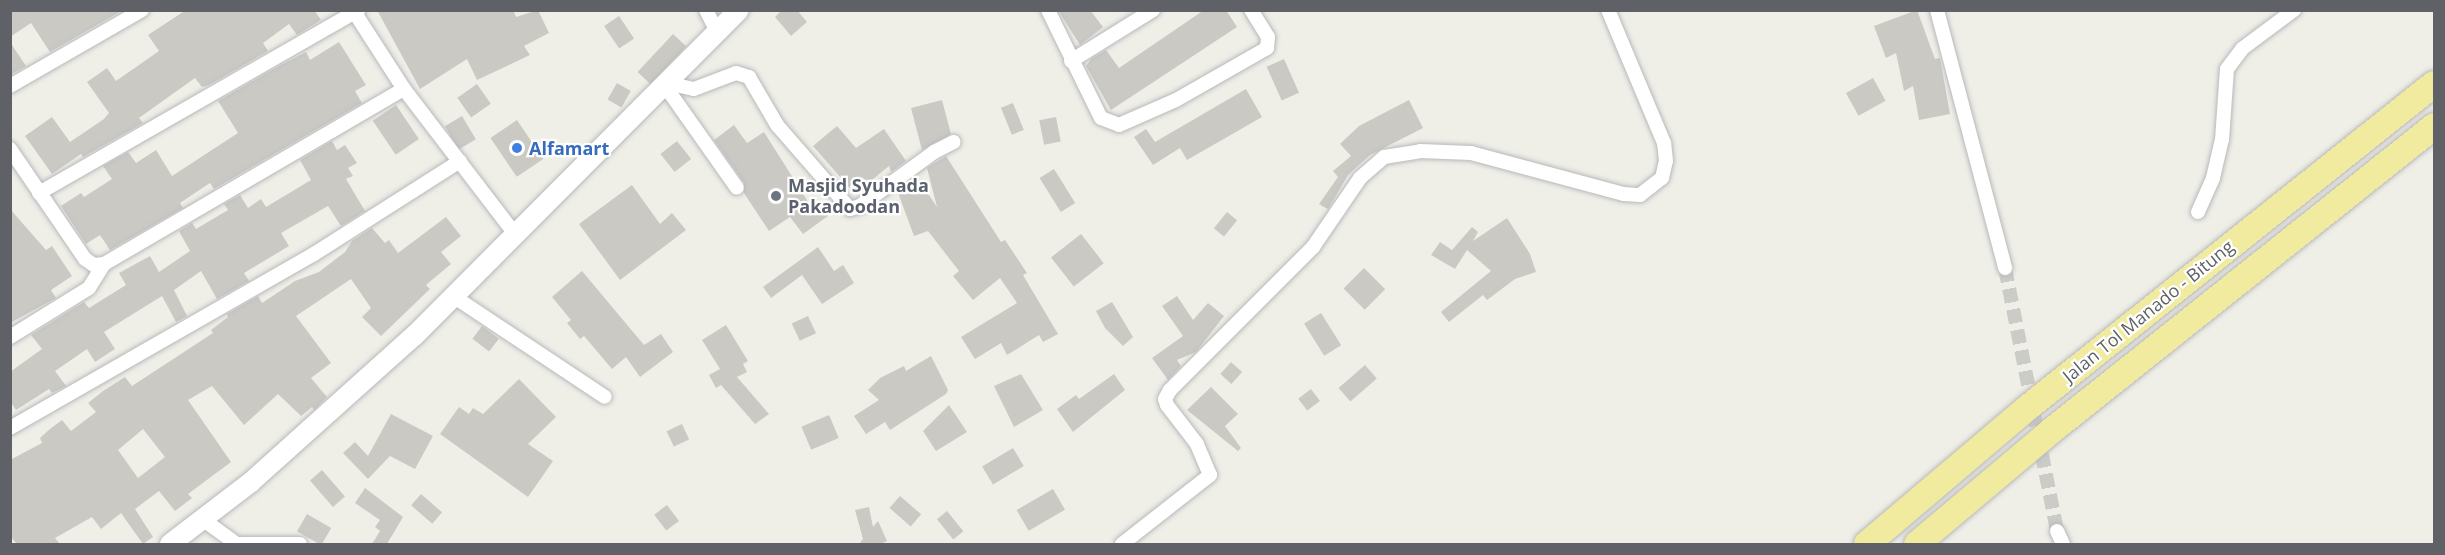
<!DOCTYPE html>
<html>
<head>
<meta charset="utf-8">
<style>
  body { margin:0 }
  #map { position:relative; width:2445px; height:555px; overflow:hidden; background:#efefe8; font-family:"Open Sans",sans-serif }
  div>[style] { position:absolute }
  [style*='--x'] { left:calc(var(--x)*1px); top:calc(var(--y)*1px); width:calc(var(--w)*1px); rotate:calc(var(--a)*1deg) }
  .building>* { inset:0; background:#cbc9c4; transform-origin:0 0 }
  .street-tunnel>* { height:14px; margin-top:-7px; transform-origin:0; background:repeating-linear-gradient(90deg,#cbccc8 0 14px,transparent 0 21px) }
  .roads { filter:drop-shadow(0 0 2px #b8b8bc) drop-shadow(0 0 2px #b8b8bc) }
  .street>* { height:14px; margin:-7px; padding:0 7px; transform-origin:7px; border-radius:7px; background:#fff }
  .secondary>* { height:20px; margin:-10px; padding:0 10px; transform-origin:10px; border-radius:10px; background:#fff }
  .highway>* { height:26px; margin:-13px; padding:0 13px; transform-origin:13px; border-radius:13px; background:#f0eb9e }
  .dots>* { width:16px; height:16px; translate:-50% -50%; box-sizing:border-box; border:3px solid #fff; border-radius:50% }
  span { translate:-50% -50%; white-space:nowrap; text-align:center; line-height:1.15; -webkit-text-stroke:4.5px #fff; paint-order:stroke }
  .shop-label { font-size:18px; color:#366cbe; font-weight:700 }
  .left { translate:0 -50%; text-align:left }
  .worship-label { font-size:18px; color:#5b616d; font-weight:700 }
  .street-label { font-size:18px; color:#5f6166 }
  .frame { position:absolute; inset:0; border:12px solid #5f6166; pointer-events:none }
</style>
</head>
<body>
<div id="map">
  <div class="building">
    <i style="clip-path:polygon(10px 10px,123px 10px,50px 52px,31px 23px,10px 37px)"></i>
    <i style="clip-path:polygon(186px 10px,314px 10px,321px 20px,297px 35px,289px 24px,263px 43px,268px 51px,209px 85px,202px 87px,195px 78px,139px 118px,143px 123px,83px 157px,81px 154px,52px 174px,25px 136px,52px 117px,70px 142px,104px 119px,109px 113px,87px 82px,107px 68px,116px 81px,159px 51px,148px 35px)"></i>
    <i style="clip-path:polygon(377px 10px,513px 10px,516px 17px,538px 10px,549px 33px,524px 46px,530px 55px,477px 80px,467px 59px,420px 89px)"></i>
    <i style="clip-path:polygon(782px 10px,797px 10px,807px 22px,791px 36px,775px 17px)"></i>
    <i style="clip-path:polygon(1058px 10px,1090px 10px,1103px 27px,1080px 45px)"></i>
    <i style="clip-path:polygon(1204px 10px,1226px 10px,1237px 27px,1111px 110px,1086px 66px,1091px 59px,1106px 50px,1119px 68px)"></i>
    <i style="clip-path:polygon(1917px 10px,1935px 59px,1940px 58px,1950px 114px,1919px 120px,1913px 86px,1904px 91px,1896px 53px,1886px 58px,1874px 26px)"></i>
    <i style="left:619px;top:16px;width:27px;height:18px;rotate:56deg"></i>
    <i style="left:673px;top:34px;width:18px;height:52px;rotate:43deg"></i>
    <i style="clip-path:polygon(10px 42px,26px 66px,10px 75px)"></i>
    <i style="clip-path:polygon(339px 42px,366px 85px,355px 91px,362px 103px,214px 189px,210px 183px,180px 203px,183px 208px,110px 250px,100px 235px,86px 244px,61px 206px,81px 193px,84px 197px,112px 179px,103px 166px,128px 152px,136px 163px,156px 150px,172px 176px,238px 133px,218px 101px,279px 66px,306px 52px,310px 60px)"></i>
    <i style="left:1284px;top:59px;width:37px;height:19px;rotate:66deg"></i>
    <i style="left:1873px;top:78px;width:26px;height:31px;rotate:61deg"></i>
    <i style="left:617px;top:83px;width:16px;height:19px;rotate:30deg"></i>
    <i style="left:477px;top:84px;width:24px;height:24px;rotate:55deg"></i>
    <i style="clip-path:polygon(1246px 89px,1262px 117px,1187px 160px,1180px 148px,1153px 165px,1134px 137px,1146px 129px,1155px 142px)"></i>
    <i style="clip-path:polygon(942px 100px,951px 134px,922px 150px,911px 108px)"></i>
    <i style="clip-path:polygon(1409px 100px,1423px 128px,1370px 155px,1348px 175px,1328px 209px,1322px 206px,1319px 204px,1338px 177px,1333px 171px,1351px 156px,1340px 144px,1359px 126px)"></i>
    <i style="left:1013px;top:103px;width:29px;height:13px;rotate:68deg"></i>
    <i style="left:396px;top:105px;width:41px;height:28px;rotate:56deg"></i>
    <i style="left:462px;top:116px;width:27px;height:20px;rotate:59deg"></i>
    <i style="left:1056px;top:117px;width:25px;height:17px;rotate:79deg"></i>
    <i style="left:517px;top:120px;width:47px;height:32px;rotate:56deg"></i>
    <i style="clip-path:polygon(734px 125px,747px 143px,764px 132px,812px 208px,819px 203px,828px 216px,803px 234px,790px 217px,769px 231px,744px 193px,744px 183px,714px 140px)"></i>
    <i style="clip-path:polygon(837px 126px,856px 148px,884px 129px,906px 161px,891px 172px,889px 166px,855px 194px,813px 146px)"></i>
    <i style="clip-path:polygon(332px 141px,337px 150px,345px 145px,357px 163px,348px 168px,353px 176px,346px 179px,365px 211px,341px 226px,328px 206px,281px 233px,289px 246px,244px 273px,249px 281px,217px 299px,201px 271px,174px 290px,187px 316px,176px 322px,162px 296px,104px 332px,115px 349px,95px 362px,87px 349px,55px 371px,66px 386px,52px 393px,49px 389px,16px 410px,10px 401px,10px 372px,42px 349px,31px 335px,84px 302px,89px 308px,126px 285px,119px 273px,150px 256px,159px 272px,190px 251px,179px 231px,192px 223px,196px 229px,228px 210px,224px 204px,240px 195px,248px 208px,261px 199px,266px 207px,311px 180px,300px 160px)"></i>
    <i style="left:677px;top:141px;width:23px;height:21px;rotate:52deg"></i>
    <i style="clip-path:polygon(946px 156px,1001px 242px,1005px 240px,1027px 273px,1023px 275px,1058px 334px,1043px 342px,1039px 335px,1007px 355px,1001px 343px,975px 359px,961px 337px,1017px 303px,1000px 278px,973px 300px,953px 276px,959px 271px,928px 231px,914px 236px,897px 190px,916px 176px,937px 207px,927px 168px)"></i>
    <i style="left:1054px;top:169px;width:40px;height:17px;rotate:58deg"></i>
    <i style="clip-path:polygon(632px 185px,660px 224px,672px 213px,686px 230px,620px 280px,579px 224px)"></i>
    <i style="clip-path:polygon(10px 209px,46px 250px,52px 246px,72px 276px,51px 290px,56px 298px,10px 323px)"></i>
    <i style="left:1227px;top:212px;width:13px;height:21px;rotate:39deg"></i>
    <i style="clip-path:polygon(evenodd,446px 217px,461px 236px,441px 252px,451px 264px,426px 285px,430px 289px,381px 336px,362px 317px,371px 308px,351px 279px,296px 316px,331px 363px,311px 378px,327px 397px,314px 410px,312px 407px,301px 416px,278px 394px,244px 425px,212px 386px,188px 400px,231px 462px,188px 494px,192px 498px,175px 511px,159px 491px,135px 509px,153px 537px,143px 544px,121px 513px,101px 529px,92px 517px,55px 538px,60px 544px,17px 544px,10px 536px,10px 460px,42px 443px,40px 438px,50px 429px,62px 420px,71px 431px,96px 412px,88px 403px,103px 391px,125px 377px,132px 386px,213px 333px,211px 330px,228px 317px,227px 314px,258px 296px,262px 303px,295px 281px,319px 272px,345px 252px,352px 241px,372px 228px,385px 243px,389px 240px,398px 253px,446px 217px,143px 429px,165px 457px,138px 478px,118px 450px,143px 429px)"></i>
    <i style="clip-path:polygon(1507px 218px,1530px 254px,1536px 272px,1515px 279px,1487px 300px,1483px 295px,1449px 322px,1441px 312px,1491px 271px,1467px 250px,1455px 269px,1431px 255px,1440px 242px,1452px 250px,1472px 227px,1478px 232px,1473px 241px)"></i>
    <i style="left:1081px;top:234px;width:37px;height:38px;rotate:52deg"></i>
    <i style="clip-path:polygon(818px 247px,834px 271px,843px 265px,854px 283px,822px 304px,802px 275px,771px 298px,763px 287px)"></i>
    <i style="left:1364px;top:268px;width:30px;height:29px;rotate:45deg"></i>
    <i style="clip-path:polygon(582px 271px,644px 345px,661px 334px,673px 352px,640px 377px,626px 357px,612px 369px,584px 336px,580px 339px,567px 323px,571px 320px,552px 297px)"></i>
    <i style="clip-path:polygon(1177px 296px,1193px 320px,1208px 303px,1224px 316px,1196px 352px,1177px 360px,1181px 366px,1168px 380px,1152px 358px,1183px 336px,1162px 306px)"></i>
    <i style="clip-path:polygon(1112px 302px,1133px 337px,1123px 346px,1105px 328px,1096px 311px)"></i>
    <i style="left:1321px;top:313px;width:38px;height:20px;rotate:58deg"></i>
    <i style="left:808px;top:316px;width:19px;height:18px;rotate:65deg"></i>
    <i style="clip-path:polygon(726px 325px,748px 361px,743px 364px,747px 372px,737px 377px,769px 414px,755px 424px,721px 385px,716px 388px,709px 375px,720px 369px,702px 340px)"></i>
    <i style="left:482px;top:326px;width:21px;height:16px;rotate:37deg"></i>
    <i style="clip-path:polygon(931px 356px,948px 390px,946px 394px,890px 430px,885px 422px,866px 434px,854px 416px,879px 400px,868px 390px,880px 378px,904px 366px,906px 371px)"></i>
    <i style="left:1231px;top:362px;width:15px;height:16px;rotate:42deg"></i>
    <i style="left:1365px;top:365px;width:18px;height:35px;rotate:49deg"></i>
    <i style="clip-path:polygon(1021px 374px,1043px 410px,1014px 427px,994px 386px)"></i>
    <i style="clip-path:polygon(1114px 374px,1125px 390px,1073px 432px,1057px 409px,1076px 395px,1079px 399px)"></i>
    <i style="clip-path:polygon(519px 379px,556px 417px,528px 444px,553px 461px,528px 497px,440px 434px,459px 407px,469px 414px,473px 408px,483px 414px)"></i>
    <i style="clip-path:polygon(1211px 387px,1238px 414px,1225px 426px,1241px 448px,1238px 451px,1187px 410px)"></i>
    <i style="left:1311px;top:389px;width:15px;height:16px;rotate:53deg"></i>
    <i style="clip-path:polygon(949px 405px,967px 432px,936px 451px,923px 431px)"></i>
    <i style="clip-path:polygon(391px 414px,433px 436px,415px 469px,390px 456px,368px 479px,343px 453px,355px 442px,368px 456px)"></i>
    <i style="left:829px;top:415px;width:25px;height:30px;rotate:67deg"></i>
    <i style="left:682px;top:424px;width:17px;height:17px;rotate:65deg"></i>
    <i style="left:1013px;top:448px;width:21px;height:36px;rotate:59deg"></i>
    <i style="left:322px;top:470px;width:35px;height:16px;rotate:49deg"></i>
    <i style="clip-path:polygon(365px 488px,403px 517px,387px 544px,372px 544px,380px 531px,375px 527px,380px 520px,355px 503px)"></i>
    <i style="left:1053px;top:489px;width:24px;height:42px;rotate:60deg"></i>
    <i style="left:421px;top:494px;width:28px;height:15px;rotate:41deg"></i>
    <i style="left:900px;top:496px;width:28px;height:16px;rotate:41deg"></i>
    <i style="left:667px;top:505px;width:20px;height:16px;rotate:53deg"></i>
    <i style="clip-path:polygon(869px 507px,873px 527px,878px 521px,887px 541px,880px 544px,859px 544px,863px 539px,855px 510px)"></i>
    <i style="left:947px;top:511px;width:26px;height:13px;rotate:51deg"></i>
    <i style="left:307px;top:514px;width:28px;height:20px;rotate:30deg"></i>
  </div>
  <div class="street-tunnel">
    <i style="--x:2005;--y:268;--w:268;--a:78.8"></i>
  </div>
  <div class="roads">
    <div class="street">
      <i style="--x:353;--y:10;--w:94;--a:57.2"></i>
      <i style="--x:404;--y:89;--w:181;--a:52.6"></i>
      <i style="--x:706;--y:10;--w:25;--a:63"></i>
      <i style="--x:1048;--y:10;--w:120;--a:63.9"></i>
      <i style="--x:1101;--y:118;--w:19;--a:21"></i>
      <i style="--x:1119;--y:125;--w:62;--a:-23.7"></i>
      <i style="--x:1176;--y:100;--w:105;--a:-29.7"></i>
      <i style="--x:1267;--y:48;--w:11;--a:-85"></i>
      <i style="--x:1268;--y:37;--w:32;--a:-122"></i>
      <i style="--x:1937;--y:10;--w:267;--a:75.2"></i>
      <i style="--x:1071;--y:61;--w:97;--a:-31.9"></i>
      <i style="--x:669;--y:78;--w:10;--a:45"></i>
      <i style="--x:676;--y:85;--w:18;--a:13"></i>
      <i style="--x:694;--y:89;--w:45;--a:-20.9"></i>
      <i style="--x:736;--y:73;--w:14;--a:17"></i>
      <i style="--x:749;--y:77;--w:56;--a:59.7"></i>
      <i style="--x:777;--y:125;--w:111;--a:49"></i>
      <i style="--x:850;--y:209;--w:10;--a:-17"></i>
      <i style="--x:860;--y:206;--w:92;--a:-36.1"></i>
      <i style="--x:934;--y:152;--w:22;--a:-27"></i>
      <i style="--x:663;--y:83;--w:128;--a:54.8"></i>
      <i style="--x:10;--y:86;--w:152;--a:-29.9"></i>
      <i style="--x:10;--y:149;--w:133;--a:55.7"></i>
      <i style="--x:85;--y:259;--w:11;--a:34"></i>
      <i style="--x:94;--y:265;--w:10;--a:-6"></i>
      <i style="--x:104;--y:264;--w:347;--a:-30.3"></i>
      <i style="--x:39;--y:193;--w:368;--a:-29.8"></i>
      <i style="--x:2198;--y:212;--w:37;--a:-66"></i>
      <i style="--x:2213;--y:178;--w:39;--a:-77"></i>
      <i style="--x:2222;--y:140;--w:71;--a:-86"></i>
      <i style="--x:2227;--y:69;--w:26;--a:-53"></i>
      <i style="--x:2243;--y:48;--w:64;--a:-36.7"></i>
      <i style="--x:453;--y:296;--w:182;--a:33.6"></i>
      <i style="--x:10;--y:337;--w:93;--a:-31.8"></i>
      <i style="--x:89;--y:288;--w:28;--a:-58"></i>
      <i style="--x:10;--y:428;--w:350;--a:-29.8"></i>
      <i style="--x:314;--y:254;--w:173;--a:-32.5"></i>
      <i style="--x:205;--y:521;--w:39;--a:36"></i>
      <i style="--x:237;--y:544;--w:63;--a:0"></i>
      <i style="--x:2057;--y:531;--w:14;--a:65"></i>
      <i style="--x:1122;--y:544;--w:112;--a:-38.1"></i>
      <i style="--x:1210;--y:475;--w:34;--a:-113"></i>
      <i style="--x:1197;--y:444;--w:49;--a:-127.6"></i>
      <i style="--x:1167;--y:405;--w:6;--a:-108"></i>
      <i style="--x:1165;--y:399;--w:10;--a:-61"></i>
      <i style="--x:1170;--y:390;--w:202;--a:-45"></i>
      <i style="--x:1313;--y:247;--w:83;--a:-55.7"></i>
      <i style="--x:1360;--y:178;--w:32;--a:-41"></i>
      <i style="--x:1384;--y:157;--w:36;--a:-9"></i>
      <i style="--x:1420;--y:151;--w:51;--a:2.2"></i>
      <i style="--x:1471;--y:153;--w:158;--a:15"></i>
      <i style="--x:1624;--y:194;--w:16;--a:4"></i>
      <i style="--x:1640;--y:195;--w:28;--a:-38"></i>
      <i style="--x:1662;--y:178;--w:17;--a:-77"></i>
      <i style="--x:1666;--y:161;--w:18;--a:-96"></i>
      <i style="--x:1664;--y:143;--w:144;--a:-112.8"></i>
    </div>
    <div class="secondary">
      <i style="--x:170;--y:544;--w:102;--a:-37.4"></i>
      <i style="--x:251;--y:482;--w:219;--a:-41.9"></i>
      <i style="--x:414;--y:336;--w:460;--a:-45.1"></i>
    </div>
    <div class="highway">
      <i style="--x:1867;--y:544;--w:215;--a:-40.3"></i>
      <i style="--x:2031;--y:405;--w:515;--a:-38.54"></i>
      <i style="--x:1917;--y:544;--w:175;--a:-40.1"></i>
      <i style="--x:2051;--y:431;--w:490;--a:-38.5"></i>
    </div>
  </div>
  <div class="dots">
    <i style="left:517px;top:148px;background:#3f7fe0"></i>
    <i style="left:776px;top:196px;background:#6b7280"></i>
  </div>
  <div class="shop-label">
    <span class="left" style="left:529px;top:148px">Alfamart</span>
  </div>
  <div class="worship-label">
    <span class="left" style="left:788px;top:196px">Masjid Syuhada<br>Pakadoodan</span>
  </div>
  <div class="street-label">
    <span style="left:2148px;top:311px;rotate:-39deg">Jalan Tol Manado - Bitung</span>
  </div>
  <div class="frame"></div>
</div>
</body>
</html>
